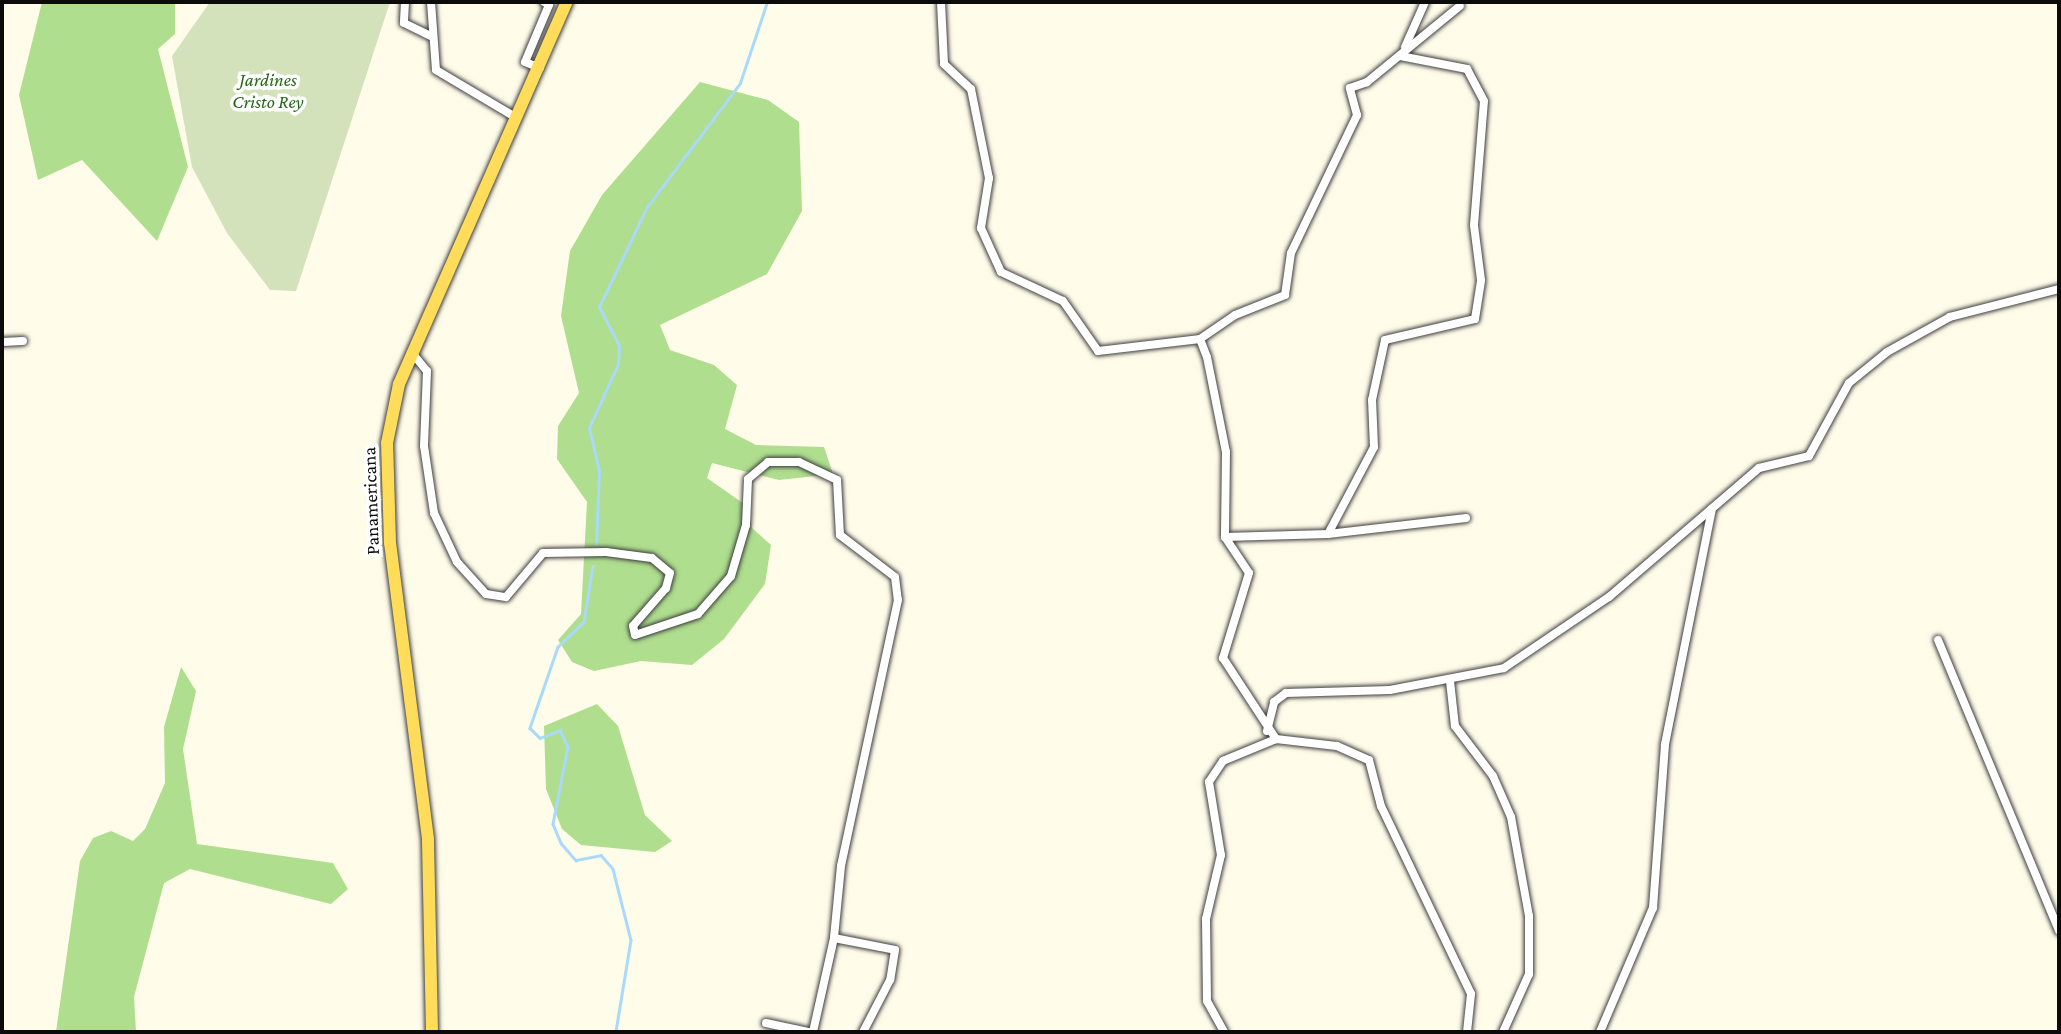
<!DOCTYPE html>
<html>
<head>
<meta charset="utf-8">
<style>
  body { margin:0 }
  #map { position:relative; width:2061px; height:1034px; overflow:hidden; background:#fffcea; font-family:"Crimson Pro",serif }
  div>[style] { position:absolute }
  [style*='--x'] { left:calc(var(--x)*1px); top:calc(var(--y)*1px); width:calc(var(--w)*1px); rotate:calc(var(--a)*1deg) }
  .forest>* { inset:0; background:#afde8e }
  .cemetery>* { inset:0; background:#d3e2ba }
  .stream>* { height:2.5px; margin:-1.25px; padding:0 1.25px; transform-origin:1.25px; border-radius:1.25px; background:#a9d9fb }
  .roads { filter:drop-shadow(0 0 2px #3e3e3e) drop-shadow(0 0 2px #3e3e3e) }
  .street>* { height:8px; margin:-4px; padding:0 4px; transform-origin:4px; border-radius:4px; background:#fff }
  .primary>* { height:12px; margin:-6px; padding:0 6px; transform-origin:6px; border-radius:6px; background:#ffdd5a }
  span { translate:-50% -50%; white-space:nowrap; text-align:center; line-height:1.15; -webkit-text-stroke:7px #fff; paint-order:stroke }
  .park-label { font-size:19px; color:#256817; font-style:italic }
  .street-label { font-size:19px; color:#0b0b0b }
  .frame { position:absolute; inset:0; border:4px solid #0b0b0b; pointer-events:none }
</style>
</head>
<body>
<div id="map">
  <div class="forest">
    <i style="clip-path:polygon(42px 2px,175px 2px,175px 34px,158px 49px,188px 167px,157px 241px,82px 160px,38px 180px,19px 95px)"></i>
    <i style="clip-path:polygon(700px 82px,768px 100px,799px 122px,802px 211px,767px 274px,660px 325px,670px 350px,714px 365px,737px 385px,725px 429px,756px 445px,824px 447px,833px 474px,779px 480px,712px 463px,707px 478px,747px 506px,752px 528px,771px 545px,765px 584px,724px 639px,692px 665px,641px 661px,594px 671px,572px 662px,558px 640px,581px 614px,587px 502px,557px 459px,558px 426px,579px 393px,561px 316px,570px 251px,602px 195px)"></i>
    <i style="clip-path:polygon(181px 667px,196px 691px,183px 749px,197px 844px,333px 863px,348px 889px,331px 904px,190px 869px,164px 883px,134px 997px,136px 1032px,56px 1032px,80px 861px,93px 838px,111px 831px,133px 841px,145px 829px,165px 783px,164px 727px)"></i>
    <i style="clip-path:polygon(597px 704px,618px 726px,645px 815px,672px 841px,655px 852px,581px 845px,562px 829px,546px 789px,544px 726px)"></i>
  </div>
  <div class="cemetery">
    <i style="clip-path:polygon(210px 2px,390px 2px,296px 291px,270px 290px,227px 233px,192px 167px,172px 56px)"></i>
  </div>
  <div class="stream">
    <i style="--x:596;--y:545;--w:74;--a:-87.7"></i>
    <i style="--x:599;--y:471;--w:44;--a:-103.1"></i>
    <i style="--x:589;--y:428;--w:70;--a:-65.6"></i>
    <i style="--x:618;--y:364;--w:18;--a:-87"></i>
    <i style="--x:619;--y:346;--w:44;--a:-117.1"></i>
    <i style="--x:599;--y:307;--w:111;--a:-64.4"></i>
    <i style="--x:647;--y:207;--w:155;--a:-53.1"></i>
    <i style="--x:740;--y:83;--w:85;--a:-71.6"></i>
    <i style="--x:593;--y:566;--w:57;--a:99.1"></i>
    <i style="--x:584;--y:622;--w:36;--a:136"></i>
    <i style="--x:558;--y:647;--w:86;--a:109.1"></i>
    <i style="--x:530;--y:728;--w:14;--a:45"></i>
    <i style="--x:540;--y:738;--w:22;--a:-22"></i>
    <i style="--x:560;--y:730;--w:19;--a:65"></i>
    <i style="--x:568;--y:747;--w:78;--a:101"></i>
    <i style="--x:553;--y:824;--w:21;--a:67"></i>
    <i style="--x:561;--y:843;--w:23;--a:49"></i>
    <i style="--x:576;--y:860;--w:25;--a:-11"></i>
    <i style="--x:601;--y:855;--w:18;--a:49"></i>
    <i style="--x:613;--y:869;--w:73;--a:75.8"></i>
    <i style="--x:631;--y:940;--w:93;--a:99.3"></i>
  </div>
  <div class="roads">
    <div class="street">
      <i style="--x:405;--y:2;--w:21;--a:93"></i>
      <i style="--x:404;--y:23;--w:30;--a:26"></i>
      <i style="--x:431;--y:2;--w:68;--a:85.8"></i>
      <i style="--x:436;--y:70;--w:94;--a:30.7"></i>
      <i style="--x:941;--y:2;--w:62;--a:87.2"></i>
      <i style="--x:944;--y:64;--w:37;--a:43"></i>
      <i style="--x:971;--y:89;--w:91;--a:78.6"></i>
      <i style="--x:989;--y:178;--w:51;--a:99.1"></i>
      <i style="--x:981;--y:228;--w:48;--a:65.6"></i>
      <i style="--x:1001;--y:272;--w:68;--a:25.1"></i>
      <i style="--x:1063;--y:301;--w:61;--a:55"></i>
      <i style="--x:1098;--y:351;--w:103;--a:-6.7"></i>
      <i style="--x:1200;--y:339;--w:19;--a:69"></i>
      <i style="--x:1207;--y:357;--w:97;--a:78.7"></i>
      <i style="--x:1226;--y:452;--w:85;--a:90.7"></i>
      <i style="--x:1225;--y:537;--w:43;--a:56.3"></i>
      <i style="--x:1249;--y:573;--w:89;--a:107"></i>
      <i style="--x:1223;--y:658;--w:97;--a:56.8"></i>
      <i style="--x:1276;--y:739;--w:57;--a:157.5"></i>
      <i style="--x:1223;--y:761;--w:25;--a:124"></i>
      <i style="--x:1209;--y:782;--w:74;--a:80.7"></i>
      <i style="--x:1221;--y:855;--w:66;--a:103.2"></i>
      <i style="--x:1206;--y:919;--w:82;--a:89.3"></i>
      <i style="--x:1207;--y:1001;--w:35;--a:61"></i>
      <i style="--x:1405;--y:47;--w:49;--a:-66"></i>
      <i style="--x:540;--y:68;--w:16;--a:-158"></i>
      <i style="--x:525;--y:62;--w:62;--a:-67.2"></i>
      <i style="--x:549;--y:5;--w:6;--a:-149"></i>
      <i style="--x:1200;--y:339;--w:42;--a:-34.4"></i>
      <i style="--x:1235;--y:315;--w:54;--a:-21.8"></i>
      <i style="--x:1285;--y:295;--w:42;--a:-81.9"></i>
      <i style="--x:1291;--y:253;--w:153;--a:-64.4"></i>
      <i style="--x:1357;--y:115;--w:28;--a:-105"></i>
      <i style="--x:1350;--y:88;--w:18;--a:-19"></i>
      <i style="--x:1367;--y:82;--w:120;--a:-39.3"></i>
      <i style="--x:2;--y:342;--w:21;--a:-3"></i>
      <i style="--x:413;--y:354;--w:22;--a:51"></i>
      <i style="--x:427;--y:371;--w:75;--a:92.3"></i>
      <i style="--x:424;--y:446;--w:68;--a:81.5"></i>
      <i style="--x:434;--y:513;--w:54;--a:64.9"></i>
      <i style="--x:457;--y:562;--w:43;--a:47.8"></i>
      <i style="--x:486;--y:594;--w:20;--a:9"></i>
      <i style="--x:506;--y:597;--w:57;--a:-49.9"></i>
      <i style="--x:543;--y:553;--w:63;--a:-0.9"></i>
      <i style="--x:606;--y:552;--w:46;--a:7.4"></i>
      <i style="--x:652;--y:558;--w:23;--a:40"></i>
      <i style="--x:670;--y:573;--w:16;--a:105"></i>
      <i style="--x:666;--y:588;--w:50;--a:131"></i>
      <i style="--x:633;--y:626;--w:9;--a:77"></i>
      <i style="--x:635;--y:635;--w:66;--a:-18.4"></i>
      <i style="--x:698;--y:614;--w:50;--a:-49"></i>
      <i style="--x:731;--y:576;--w:53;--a:-73.6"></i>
      <i style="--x:746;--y:525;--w:46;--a:-87.5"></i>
      <i style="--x:748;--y:479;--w:26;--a:-40"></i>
      <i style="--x:768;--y:462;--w:31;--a:0"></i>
      <i style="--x:799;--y:462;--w:42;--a:25.3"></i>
      <i style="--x:837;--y:480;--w:55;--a:86.9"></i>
      <i style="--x:840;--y:535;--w:69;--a:37.4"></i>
      <i style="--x:895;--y:577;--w:23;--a:83"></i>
      <i style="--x:898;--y:600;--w:272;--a:102.1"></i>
      <i style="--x:841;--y:866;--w:72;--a:95.6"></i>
      <i style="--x:834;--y:938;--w:96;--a:102.6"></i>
      <i style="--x:1328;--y:534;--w:139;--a:-6.6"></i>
      <i style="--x:1225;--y:537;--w:103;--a:-1.7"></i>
      <i style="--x:1328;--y:534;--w:98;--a:-62.1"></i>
      <i style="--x:1374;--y:447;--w:47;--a:-92.4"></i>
      <i style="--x:1372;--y:400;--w:61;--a:-77.8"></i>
      <i style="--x:1385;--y:340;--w:92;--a:-13.1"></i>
      <i style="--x:1475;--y:319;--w:39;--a:-81"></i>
      <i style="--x:1481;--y:280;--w:55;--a:-97.3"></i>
      <i style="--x:1474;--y:225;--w:124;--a:-85.4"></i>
      <i style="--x:1484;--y:101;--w:36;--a:-118"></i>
      <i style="--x:1467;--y:69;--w:68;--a:-169"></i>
      <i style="--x:1938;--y:640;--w:315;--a:67.4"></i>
      <i style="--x:1450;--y:681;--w:45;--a:83.7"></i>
      <i style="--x:1455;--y:726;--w:63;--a:52.8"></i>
      <i style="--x:1493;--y:776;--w:45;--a:66.3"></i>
      <i style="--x:1511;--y:817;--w:101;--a:79.7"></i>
      <i style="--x:1529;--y:916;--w:58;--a:90"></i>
      <i style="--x:1529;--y:974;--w:64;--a:114.1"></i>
      <i style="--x:1267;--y:731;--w:30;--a:-76"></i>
      <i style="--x:1274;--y:702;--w:15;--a:-37"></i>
      <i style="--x:1286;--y:693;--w:104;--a:-1.7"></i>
      <i style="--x:1390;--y:690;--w:116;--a:-10.9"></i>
      <i style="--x:1504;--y:668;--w:127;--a:-34.1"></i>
      <i style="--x:1609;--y:597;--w:198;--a:-40.7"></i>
      <i style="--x:1759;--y:468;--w:51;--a:-13.5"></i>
      <i style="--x:1809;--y:456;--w:83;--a:-61.3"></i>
      <i style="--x:1849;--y:383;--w:49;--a:-39.2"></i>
      <i style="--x:1887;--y:352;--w:72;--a:-29.1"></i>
      <i style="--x:1950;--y:317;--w:113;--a:-14.4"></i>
      <i style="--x:1276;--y:739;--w:61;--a:6.5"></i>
      <i style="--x:1337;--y:746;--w:35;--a:24"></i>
      <i style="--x:1369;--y:760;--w:48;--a:75.4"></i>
      <i style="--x:1381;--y:806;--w:208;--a:64.4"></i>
      <i style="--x:1471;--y:994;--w:38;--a:96"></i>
      <i style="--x:834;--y:938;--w:62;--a:11.1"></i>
      <i style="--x:895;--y:950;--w:30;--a:99"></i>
      <i style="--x:890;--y:980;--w:59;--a:117.4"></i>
      <i style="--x:766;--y:1023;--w:43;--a:12.1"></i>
      <i style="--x:1600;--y:1032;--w:135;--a:-66.9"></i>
      <i style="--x:1653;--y:908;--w:164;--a:-85.8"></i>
      <i style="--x:1665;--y:744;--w:240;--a:-78.7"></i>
    </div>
    <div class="primary">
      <i style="--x:432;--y:1032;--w:193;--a:-91.2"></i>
      <i style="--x:428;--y:839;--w:298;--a:-97.3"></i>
      <i style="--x:390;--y:543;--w:100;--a:-91.7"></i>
      <i style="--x:387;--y:443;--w:60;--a:-78.5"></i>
      <i style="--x:399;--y:384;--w:417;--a:-66.3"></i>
    </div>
  </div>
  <div class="park-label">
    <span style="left:268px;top:91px">Jardines<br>Cristo Rey</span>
  </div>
  <div class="street-label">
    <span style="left:371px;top:501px;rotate:-92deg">Panamericana</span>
  </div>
  <div class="frame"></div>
</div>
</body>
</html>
